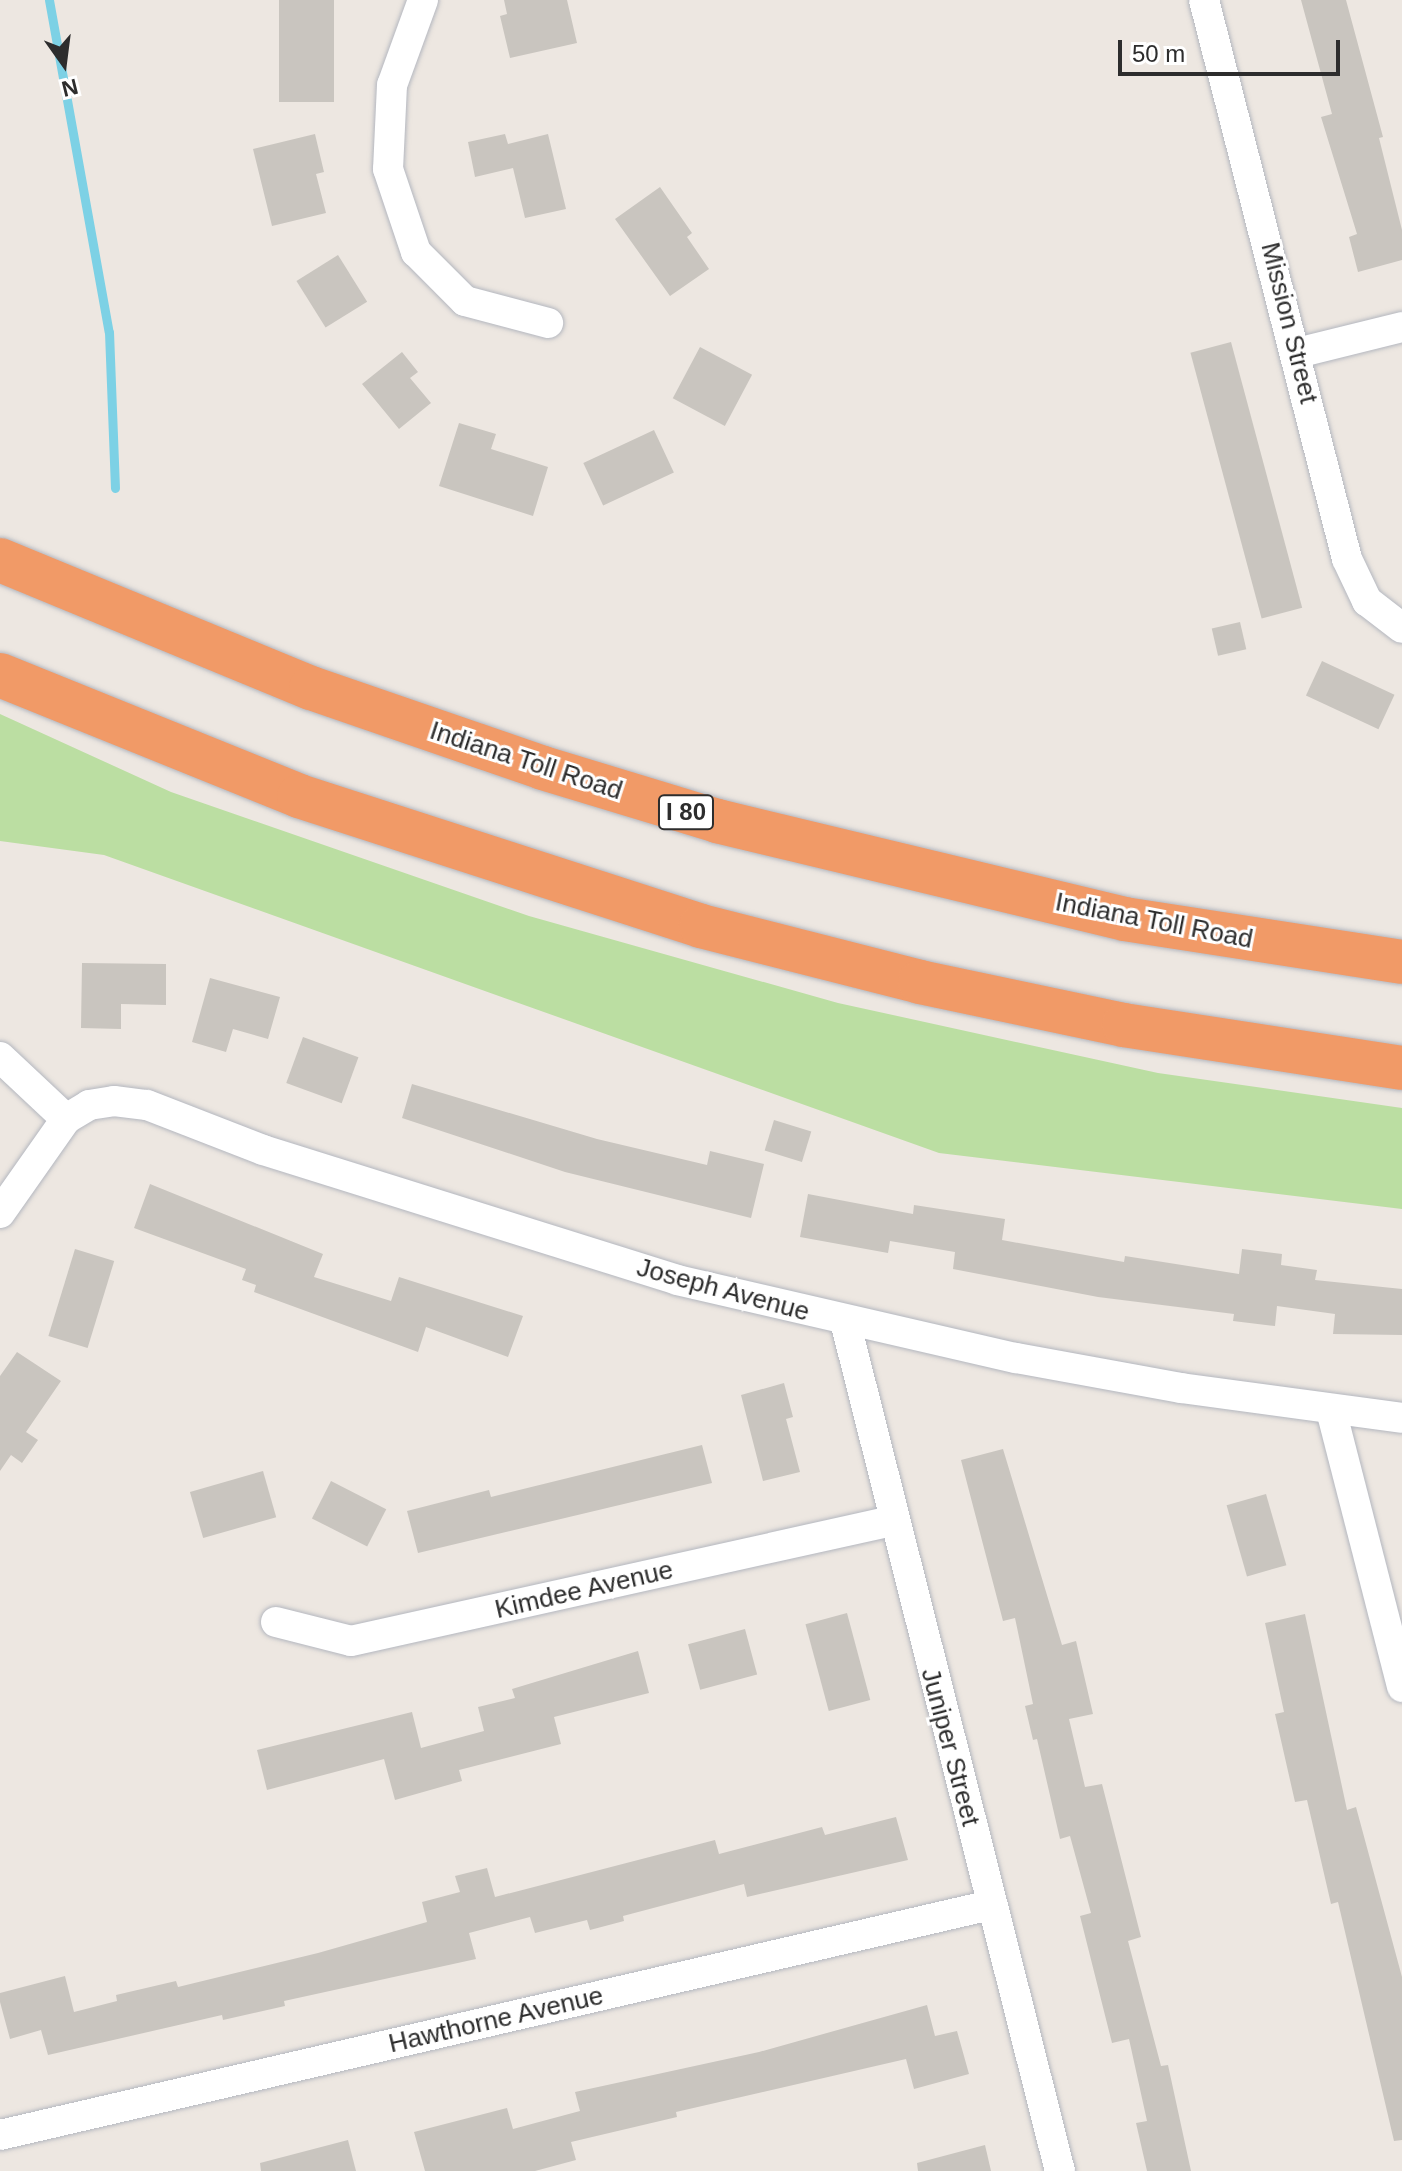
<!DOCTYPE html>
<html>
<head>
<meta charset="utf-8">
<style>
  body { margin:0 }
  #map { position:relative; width:1402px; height:2171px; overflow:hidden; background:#ede7e1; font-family:Arial,sans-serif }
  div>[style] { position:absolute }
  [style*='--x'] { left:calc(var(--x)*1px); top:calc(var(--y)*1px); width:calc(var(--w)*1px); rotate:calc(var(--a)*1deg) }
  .green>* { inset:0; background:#bbdea2 }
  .stream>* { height:9px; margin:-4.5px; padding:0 4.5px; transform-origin:4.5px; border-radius:4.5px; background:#7dd1e5 }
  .building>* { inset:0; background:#c9c5bf; transform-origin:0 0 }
  .roads { filter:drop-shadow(0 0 2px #b4b7bf) drop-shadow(0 0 2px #b4b7bf) }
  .minor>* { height:30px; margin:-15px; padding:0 15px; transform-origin:15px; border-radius:15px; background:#fff }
  .motorway>* { height:44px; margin:-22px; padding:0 22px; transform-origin:22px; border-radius:22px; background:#f19a67 }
  span { translate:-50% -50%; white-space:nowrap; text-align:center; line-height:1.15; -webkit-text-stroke:6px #fff; paint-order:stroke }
  .shield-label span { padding:2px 6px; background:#fff; border:2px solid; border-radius:6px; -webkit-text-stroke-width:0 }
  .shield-label { font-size:24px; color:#2d2d2d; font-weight:700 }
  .street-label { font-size:26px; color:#2d2d2d }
  .north { position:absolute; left:24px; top:24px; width:80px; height:80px; -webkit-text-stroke:6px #fff; paint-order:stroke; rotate:166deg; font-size:22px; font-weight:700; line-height:32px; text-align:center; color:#2d2d2d }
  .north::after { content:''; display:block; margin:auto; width:28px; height:36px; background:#2d2d2d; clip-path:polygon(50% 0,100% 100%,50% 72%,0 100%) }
  .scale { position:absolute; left:1118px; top:40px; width:222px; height:36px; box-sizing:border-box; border:4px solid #2d2d2d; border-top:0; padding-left:10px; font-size:24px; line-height:28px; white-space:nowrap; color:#2d2d2d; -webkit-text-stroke:6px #fff; paint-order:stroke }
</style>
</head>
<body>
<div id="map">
  <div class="green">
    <i style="clip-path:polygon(0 714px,171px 792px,529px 916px,838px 1003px,1158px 1073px,1402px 1108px,1402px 1209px,939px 1153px,104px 855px,0 841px)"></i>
  </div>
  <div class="stream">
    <i style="--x:49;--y:0;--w:337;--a:79.8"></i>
    <i style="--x:109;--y:332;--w:156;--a:87.8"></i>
  </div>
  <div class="building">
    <i style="left:279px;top:0;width:55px;height:102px"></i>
    <i style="clip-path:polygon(504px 0,567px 0,577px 43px,510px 58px,500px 16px,507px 14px)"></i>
    <i style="clip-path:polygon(1301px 0,1346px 0,1383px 137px,1379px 138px,1402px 230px,1402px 260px,1358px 272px,1349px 237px,1357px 234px,1321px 117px,1332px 114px)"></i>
    <i style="clip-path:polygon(315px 134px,324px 172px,316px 174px,326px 213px,272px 226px,253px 149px)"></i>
    <i style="clip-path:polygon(505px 134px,508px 144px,548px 134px,566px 209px,525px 218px,513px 168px,475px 177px,468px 142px)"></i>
    <i style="clip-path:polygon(660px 187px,692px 233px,687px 237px,709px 269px,670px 296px,615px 219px)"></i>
    <i style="left:338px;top:255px;width:55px;height:49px;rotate:58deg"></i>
    <i style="left:1231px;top:342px;width:275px;height:42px;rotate:75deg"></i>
    <i style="left:700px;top:347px;width:59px;height:58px;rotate:28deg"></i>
    <i style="clip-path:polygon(402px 352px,418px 372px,410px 378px,431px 403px,399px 429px,362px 384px)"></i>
    <i style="clip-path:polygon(459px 423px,496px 434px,491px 449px,548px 467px,533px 516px,439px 486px)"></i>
    <i style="left:654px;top:430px;width:47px;height:78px;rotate:65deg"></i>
    <i style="left:1240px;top:622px;width:28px;height:29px;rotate:77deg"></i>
    <i style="left:1322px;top:661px;width:80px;height:38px;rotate:25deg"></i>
    <i style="clip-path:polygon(82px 963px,166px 964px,166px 1005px,121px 1004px,121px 1029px,81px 1028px)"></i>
    <i style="clip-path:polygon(210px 978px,280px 997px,268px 1039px,233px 1029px,226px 1052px,192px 1042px)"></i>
    <i style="left:303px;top:1037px;width:59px;height:49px;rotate:20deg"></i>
    <i style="clip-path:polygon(412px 1084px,597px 1139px,707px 1165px,710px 1151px,764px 1164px,751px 1218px,565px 1172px,402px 1118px)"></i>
    <i style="left:774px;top:1120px;width:39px;height:32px;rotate:17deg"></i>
    <i style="clip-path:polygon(150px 1184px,323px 1254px,314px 1277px,391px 1301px,399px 1277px,523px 1316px,508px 1357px,426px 1327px,418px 1352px,254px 1292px,256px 1285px,242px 1280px,246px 1269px,134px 1228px)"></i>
    <i style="clip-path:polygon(808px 1194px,913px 1214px,914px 1205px,1005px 1219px,1002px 1240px,1124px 1262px,1125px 1256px,1239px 1274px,1242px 1249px,1282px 1254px,1281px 1265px,1317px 1270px,1315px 1280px,1402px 1289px,1402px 1335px,1333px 1334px,1335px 1314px,1277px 1306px,1275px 1326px,1233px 1321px,1234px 1314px,1098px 1297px,953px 1269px,955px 1252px,890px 1241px,888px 1253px,800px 1237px)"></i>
    <i style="left:75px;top:1249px;width:41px;height:91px;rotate:17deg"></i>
    <i style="clip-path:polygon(17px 1352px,61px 1381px,26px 1432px,38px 1440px,22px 1463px,11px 1455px,0 1471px,0 1376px)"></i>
    <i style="clip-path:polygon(784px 1383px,793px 1417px,786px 1419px,800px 1472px,763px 1481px,741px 1395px)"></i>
    <i style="clip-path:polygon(702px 1445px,712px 1483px,418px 1553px,407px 1511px,489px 1490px,491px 1497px)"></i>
    <i style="clip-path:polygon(1003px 1449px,1062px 1645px,1076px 1641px,1093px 1714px,1069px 1719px,1085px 1787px,1102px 1784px,1141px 1937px,1128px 1941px,1161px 2066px,1168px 2065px,1191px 2171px,1147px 2171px,1136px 2123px,1147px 2121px,1129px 2039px,1112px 2043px,1080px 1916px,1091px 1913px,1070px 1836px,1060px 1839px,1037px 1739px,1033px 1740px,1025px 1706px,1033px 1704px,1015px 1618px,1003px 1621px,961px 1460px)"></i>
    <i style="left:263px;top:1471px;width:48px;height:76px;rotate:74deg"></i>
    <i style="left:331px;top:1481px;width:62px;height:42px;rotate:27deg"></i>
    <i style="left:1266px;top:1494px;width:74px;height:41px;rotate:74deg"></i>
    <i style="left:847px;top:1613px;width:90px;height:43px;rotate:75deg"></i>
    <i style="clip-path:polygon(1305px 1614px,1347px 1810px,1356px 1807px,1402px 1977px,1402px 2140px,1394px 2141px,1338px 1902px,1331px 1904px,1307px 1800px,1295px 1802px,1275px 1714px,1284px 1712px,1265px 1623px)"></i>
    <i style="left:745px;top:1629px;width:47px;height:59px;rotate:75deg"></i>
    <i style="clip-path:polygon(638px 1651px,649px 1693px,554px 1717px,561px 1744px,459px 1770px,462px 1781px,395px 1800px,384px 1759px,267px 1790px,257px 1750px,412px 1712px,421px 1748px,484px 1731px,478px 1707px,515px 1698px,512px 1689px)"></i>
    <i style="clip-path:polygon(896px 1817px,908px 1860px,747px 1897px,744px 1884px,623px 1916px,624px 1921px,590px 1930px,587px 1920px,535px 1933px,530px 1917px,469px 1933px,476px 1959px,284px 2001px,285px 2006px,223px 2020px,222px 2015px,48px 2055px,41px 2030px,10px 2039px,0 2002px,0 1993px,65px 1976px,74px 2012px,117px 2001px,116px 1995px,176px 1981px,178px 1987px,318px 1953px,427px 1922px,422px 1902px,460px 1892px,455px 1876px,487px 1868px,495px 1897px,715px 1840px,719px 1854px,822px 1827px,825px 1835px)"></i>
    <i style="clip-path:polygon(927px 2005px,935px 2036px,957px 2031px,969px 2074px,914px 2089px,906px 2059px,676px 2112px,677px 2117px,571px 2142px,576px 2160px,535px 2171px,425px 2171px,414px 2132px,507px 2108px,513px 2129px,580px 2111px,575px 2092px,759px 2052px)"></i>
    <i style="clip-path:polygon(348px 2140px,356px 2171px,261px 2171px,260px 2163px)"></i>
    <i style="clip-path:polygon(985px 2145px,991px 2171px,918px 2171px,917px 2163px)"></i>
  </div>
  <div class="roads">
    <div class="minor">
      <i style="--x:423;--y:0;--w:90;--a:110"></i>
      <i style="--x:392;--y:85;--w:84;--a:92.7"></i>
      <i style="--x:388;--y:169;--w:88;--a:71.4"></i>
      <i style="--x:416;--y:252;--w:69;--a:45"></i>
      <i style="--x:465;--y:301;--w:86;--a:14.8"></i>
      <i style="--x:1204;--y:0;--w:577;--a:75.65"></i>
      <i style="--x:1347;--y:559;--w:47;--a:64.5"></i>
      <i style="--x:1367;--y:601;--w:44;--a:37.6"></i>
      <i style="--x:1297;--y:353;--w:108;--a:-13.9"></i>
      <i style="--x:0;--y:1057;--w:91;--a:43.2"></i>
      <i style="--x:0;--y:1213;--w:115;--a:-54.9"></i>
      <i style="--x:66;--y:1119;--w:27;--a:-31"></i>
      <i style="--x:89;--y:1105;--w:25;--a:-9"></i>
      <i style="--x:114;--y:1101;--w:33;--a:7"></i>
      <i style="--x:147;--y:1105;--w:124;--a:21.2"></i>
      <i style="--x:263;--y:1150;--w:434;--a:17.4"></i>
      <i style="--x:677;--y:1280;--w:348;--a:13"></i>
      <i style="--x:1016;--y:1358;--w:168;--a:10.3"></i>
      <i style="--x:1181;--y:1388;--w:223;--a:7.7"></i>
      <i style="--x:845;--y:1321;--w:877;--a:75.81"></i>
      <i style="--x:1331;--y:1410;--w:286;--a:75.6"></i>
      <i style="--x:276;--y:1622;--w:77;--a:14.2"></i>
      <i style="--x:351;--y:1641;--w:554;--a:-12.51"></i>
      <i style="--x:0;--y:2135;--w:1017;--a:-13.07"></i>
    </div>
    <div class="motorway">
      <i style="--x:0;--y:560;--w:336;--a:22.4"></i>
      <i style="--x:311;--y:688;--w:245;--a:19"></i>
      <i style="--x:543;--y:768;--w:182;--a:16.9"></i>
      <i style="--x:717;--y:821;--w:420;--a:13.5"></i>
      <i style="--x:1125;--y:919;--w:280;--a:8.8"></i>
      <i style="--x:0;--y:675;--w:323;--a:22"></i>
      <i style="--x:299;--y:796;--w:422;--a:17.9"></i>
      <i style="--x:701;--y:926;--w:226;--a:14.3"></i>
      <i style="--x:920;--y:982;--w:208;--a:11.9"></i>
      <i style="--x:1124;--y:1025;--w:281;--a:8.8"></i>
    </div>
  </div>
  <div class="shield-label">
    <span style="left:686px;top:812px">I 80</span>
  </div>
  <div class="street-label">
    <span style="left:1289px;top:323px;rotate:76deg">Mission Street</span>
    <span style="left:526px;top:761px;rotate:18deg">Indiana Toll Road</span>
    <span style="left:1154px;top:921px;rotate:11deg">Indiana Toll Road</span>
    <span style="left:723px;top:1290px;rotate:15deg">Joseph Avenue</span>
    <span style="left:584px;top:1590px;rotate:-13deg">Kimdee Avenue</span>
    <span style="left:950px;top:1747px;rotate:75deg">Juniper Street</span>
    <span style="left:496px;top:2020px;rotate:-13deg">Hawthorne Avenue</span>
  </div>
  <div class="north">N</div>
  <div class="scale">50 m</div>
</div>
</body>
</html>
